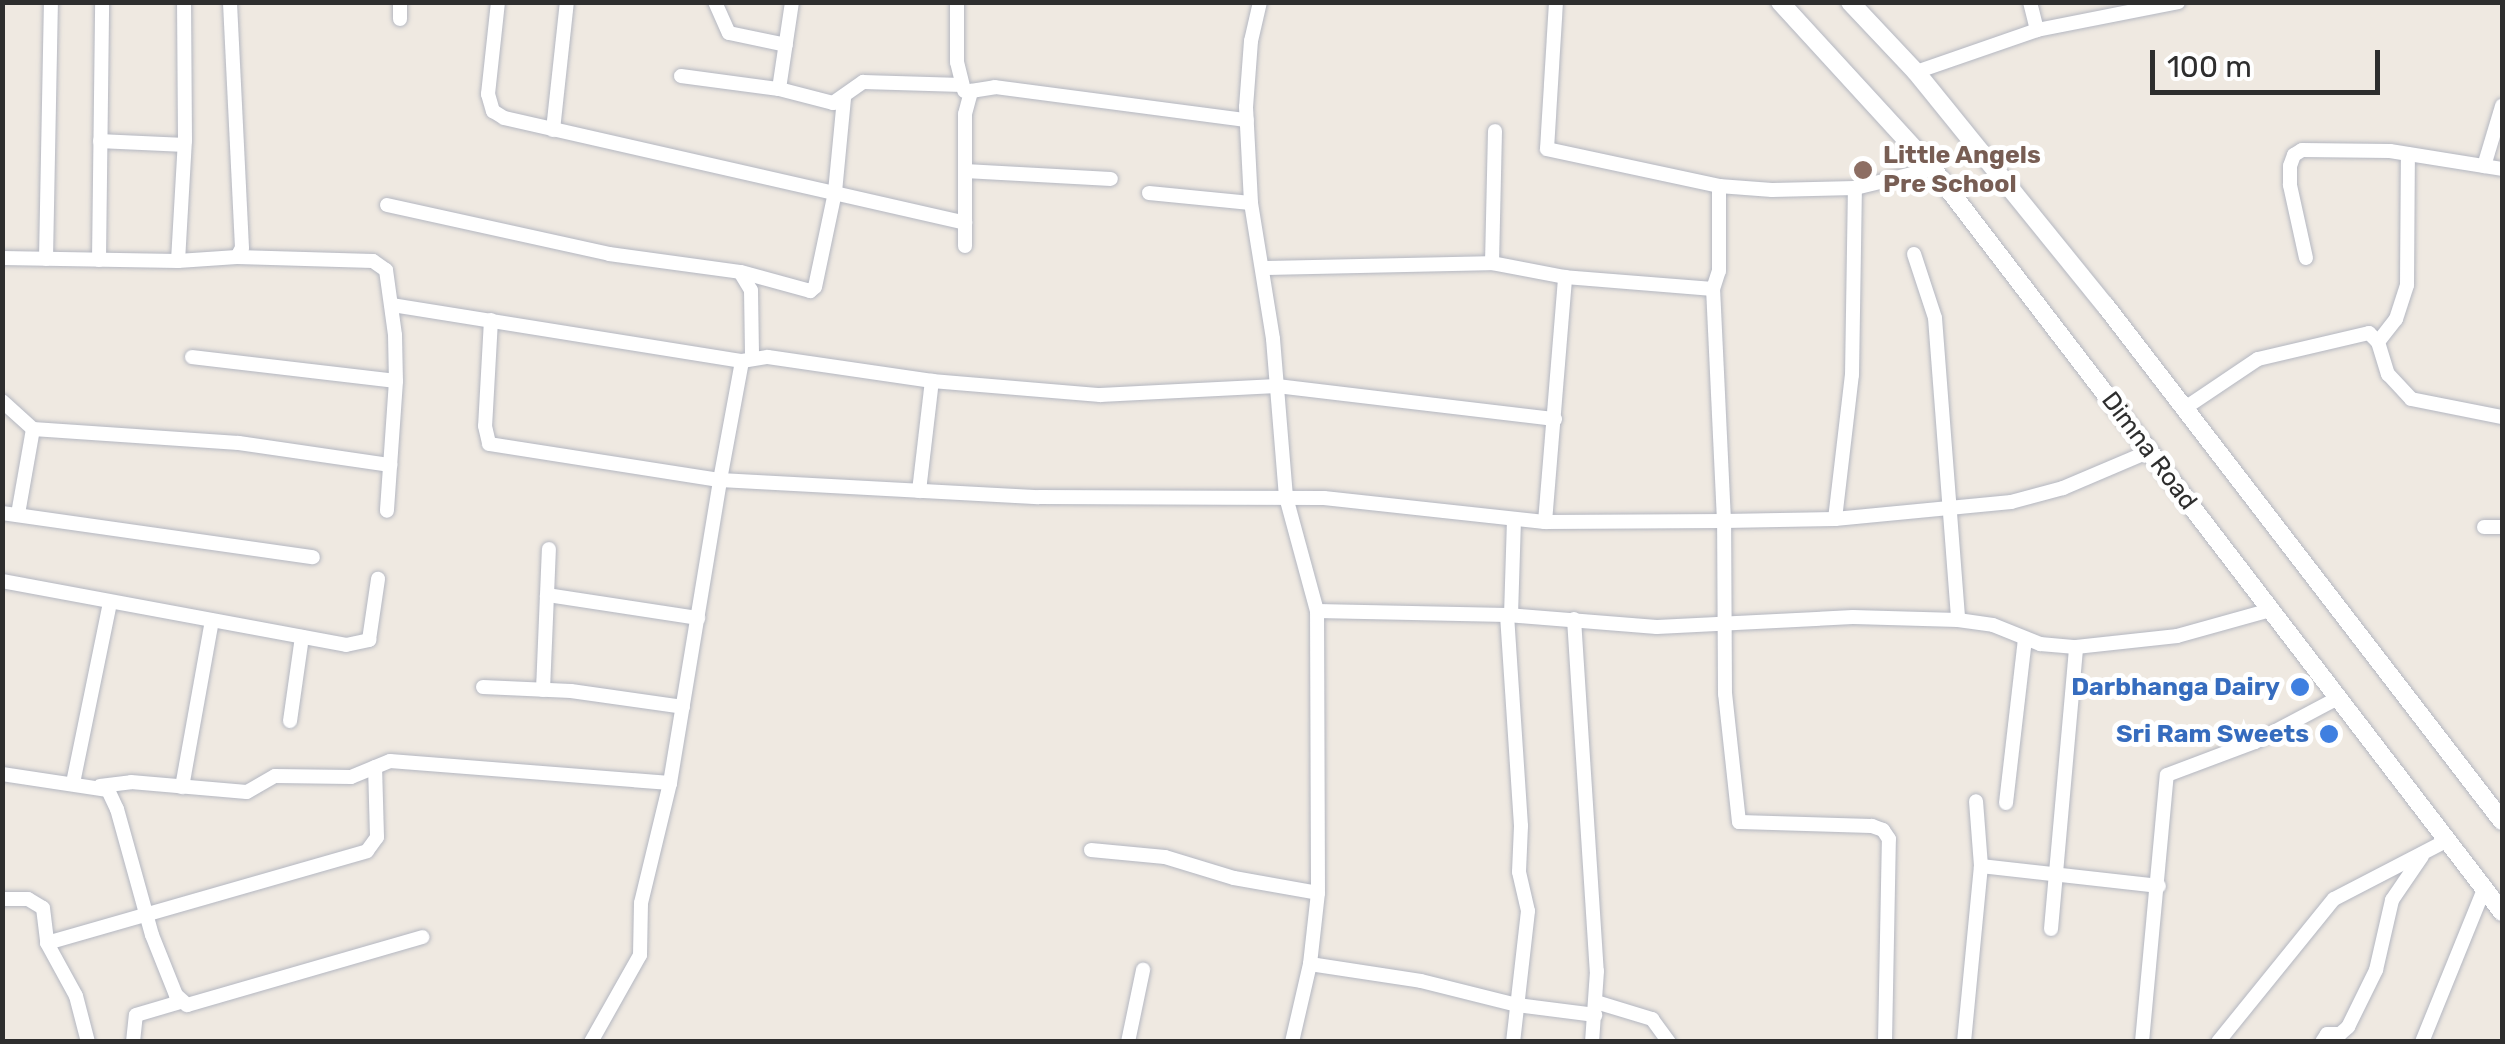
<!DOCTYPE html>
<html>
<head>
<meta charset="utf-8">
<style>
  body { margin:0 }
  #map { position:relative; width:2505px; height:1044px; overflow:hidden; background:#efe9e1; font-family:Rubik,sans-serif }
  div>[style] { position:absolute }
  [style*='--x'] { left:calc(var(--x)*1px); top:calc(var(--y)*1px); width:calc(var(--w)*1px); rotate:calc(var(--a)*1deg) }
  .roads { filter:drop-shadow(0 0 2px #b4b7c1) drop-shadow(0 0 2px #b4b7c1) }
  .minor>* { height:14px; margin:-7px; padding:0 7px; transform-origin:7px; border-radius:7px; background:#fff }
  .tertiary>* { height:18px; margin:-9px; padding:0 9px; transform-origin:9px; border-radius:9px; background:#fff }
  .dots>* { width:28px; height:28px; translate:-50% -50%; box-sizing:border-box; border:5px solid #fff; border-radius:50% }
  span { translate:-50% -50%; white-space:nowrap; text-align:center; line-height:1.15; -webkit-text-stroke:10px #fff; paint-order:stroke }
  .education-label { font-size:25px; color:#785e54; font-weight:700 }
  .left { translate:0 -50%; text-align:left }
  .street-label { font-size:25px; color:#2e2e2e }
  .shop-label { font-size:25px; color:#366cbe; font-weight:700 }
  .right { translate:-100% -50%; text-align:right }
  .frame { position:absolute; inset:0; border:5px solid #2e2e2e; pointer-events:none }
  .scale { position:absolute; left:2150px; top:50px; width:230px; height:45px; box-sizing:border-box; border:5px solid #2e2e2e; border-top:0; padding-left:12px; font-size:30px; line-height:35px; white-space:nowrap; color:#2e2e2e; -webkit-text-stroke:8px #fff; paint-order:stroke }
</style>
</head>
<body>
<div id="map">
  <div class="roads">
    <div class="minor">
      <i style="--x:498;--y:2;--w:93;--a:96.2"></i>
      <i style="--x:488;--y:94;--w:18;--a:74"></i>
      <i style="--x:493;--y:111;--w:13;--a:32"></i>
      <i style="--x:504;--y:118;--w:473;--a:12.8"></i>
      <i style="--x:715;--y:2;--w:34;--a:66"></i>
      <i style="--x:729;--y:33;--w:58;--a:11.9"></i>
      <i style="--x:957;--y:2;--w:60;--a:90"></i>
      <i style="--x:957;--y:62;--w:30;--a:76"></i>
      <i style="--x:1260;--y:2;--w:40;--a:103"></i>
      <i style="--x:1251;--y:41;--w:66;--a:94.3"></i>
      <i style="--x:1246;--y:107;--w:96;--a:87"></i>
      <i style="--x:1251;--y:203;--w:138;--a:80.8"></i>
      <i style="--x:1273;--y:339;--w:159;--a:85.3"></i>
      <i style="--x:1286;--y:497;--w:118;--a:74.8"></i>
      <i style="--x:1556;--y:2;--w:147;--a:93.5"></i>
      <i style="--x:1547;--y:149;--w:176;--a:12.1"></i>
      <i style="--x:2030;--y:2;--w:29;--a:76"></i>
      <i style="--x:400;--y:19;--w:17;--a:-90"></i>
      <i style="--x:1916;--y:72;--w:128;--a:-19.1"></i>
      <i style="--x:2037;--y:30;--w:144;--a:-11.2"></i>
      <i style="--x:681;--y:76;--w:99;--a:7.6"></i>
      <i style="--x:779;--y:89;--w:56;--a:14.5"></i>
      <i style="--x:833;--y:103;--w:37;--a:-35"></i>
      <i style="--x:863;--y:82;--w:99;--a:1.7"></i>
      <i style="--x:779;--y:89;--w:88;--a:-81.5"></i>
      <i style="--x:553;--y:130;--w:129;--a:-83.8"></i>
      <i style="--x:100;--y:141;--w:84;--a:2.7"></i>
      <i style="--x:2484;--y:166;--w:63;--a:-73.3"></i>
      <i style="--x:965;--y:171;--w:146;--a:3.1"></i>
      <i style="--x:1149;--y:193;--w:102;--a:5.6"></i>
      <i style="--x:387;--y:205;--w:227;--a:12.4"></i>
      <i style="--x:609;--y:254;--w:132;--a:7.8"></i>
      <i style="--x:740;--y:272;--w:21;--a:59"></i>
      <i style="--x:751;--y:290;--w:66;--a:89.1"></i>
      <i style="--x:965;--y:246;--w:132;--a:-90"></i>
      <i style="--x:965;--y:114;--w:24;--a:-75"></i>
      <i style="--x:971;--y:91;--w:24;--a:-9"></i>
      <i style="--x:995;--y:87;--w:254;--a:7.5"></i>
      <i style="--x:1914;--y:254;--w:67;--a:71.8"></i>
      <i style="--x:1935;--y:318;--w:303;--a:85.6"></i>
      <i style="--x:237;--y:257;--w:136;--a:1.7"></i>
      <i style="--x:373;--y:261;--w:16;--a:35"></i>
      <i style="--x:386;--y:270;--w:66;--a:82.1"></i>
      <i style="--x:395;--y:335;--w:46;--a:88.8"></i>
      <i style="--x:396;--y:381;--w:130;--a:94"></i>
      <i style="--x:2;--y:258;--w:176;--a:1"></i>
      <i style="--x:178;--y:261;--w:59;--a:-3.9"></i>
      <i style="--x:237;--y:257;--w:10;--a:-61"></i>
      <i style="--x:242;--y:248;--w:246;--a:-92.8"></i>
      <i style="--x:2306;--y:258;--w:75;--a:-102.4"></i>
      <i style="--x:2290;--y:185;--w:19;--a:-90"></i>
      <i style="--x:2290;--y:166;--w:12;--a:-70"></i>
      <i style="--x:2294;--y:155;--w:9;--a:-32"></i>
      <i style="--x:2302;--y:150;--w:88;--a:0.7"></i>
      <i style="--x:2390;--y:151;--w:113;--a:9.1"></i>
      <i style="--x:46;--y:259;--w:257;--a:-88.9"></i>
      <i style="--x:99;--y:260;--w:258;--a:-89.3"></i>
      <i style="--x:178;--y:261;--w:120;--a:-86.7"></i>
      <i style="--x:185;--y:141;--w:139;--a:-90.4"></i>
      <i style="--x:1262;--y:268;--w:230;--a:-1.2"></i>
      <i style="--x:741;--y:272;--w:72;--a:15.4"></i>
      <i style="--x:810;--y:291;--w:6;--a:-39"></i>
      <i style="--x:815;--y:287;--w:97;--a:-78.1"></i>
      <i style="--x:835;--y:192;--w:94;--a:-84.5"></i>
      <i style="--x:1713;--y:289;--w:19;--a:-72"></i>
      <i style="--x:1719;--y:271;--w:85;--a:-90"></i>
      <i style="--x:1719;--y:186;--w:53;--a:4.3"></i>
      <i style="--x:1772;--y:190;--w:83;--a:-1.4"></i>
      <i style="--x:1855;--y:188;--w:80;--a:-13.7"></i>
      <i style="--x:392;--y:305;--w:354;--a:9.1"></i>
      <i style="--x:491;--y:320;--w:106;--a:93.2"></i>
      <i style="--x:485;--y:426;--w:18;--a:77"></i>
      <i style="--x:489;--y:444;--w:234;--a:8.9"></i>
      <i style="--x:720;--y:480;--w:121;--a:-79.5"></i>
      <i style="--x:742;--y:361;--w:26;--a:-9"></i>
      <i style="--x:768;--y:357;--w:166;--a:8.3"></i>
      <i style="--x:2378;--y:342;--w:29;--a:-52"></i>
      <i style="--x:2396;--y:319;--w:36;--a:-72"></i>
      <i style="--x:2407;--y:285;--w:131;--a:-89.6"></i>
      <i style="--x:192;--y:357;--w:205;--a:6.7"></i>
      <i style="--x:2;--y:401;--w:42;--a:42.1"></i>
      <i style="--x:33;--y:429;--w:206;--a:3.9"></i>
      <i style="--x:239;--y:443;--w:153;--a:8.3"></i>
      <i style="--x:2185;--y:408;--w:88;--a:-33.9"></i>
      <i style="--x:2258;--y:359;--w:114;--a:-13.2"></i>
      <i style="--x:2369;--y:333;--w:13;--a:45"></i>
      <i style="--x:2378;--y:342;--w:34;--a:73"></i>
      <i style="--x:2388;--y:374;--w:34;--a:47"></i>
      <i style="--x:2411;--y:399;--w:93;--a:11.2"></i>
      <i style="--x:919;--y:491;--w:111;--a:-83.3"></i>
      <i style="--x:932;--y:381;--w:169;--a:4.8"></i>
      <i style="--x:1100;--y:395;--w:177;--a:-2.9"></i>
      <i style="--x:1277;--y:386;--w:280;--a:6.8"></i>
      <i style="--x:2;--y:513;--w:314;--a:8.1"></i>
      <i style="--x:18;--y:514;--w:86;--a:-80"></i>
      <i style="--x:1835;--y:519;--w:145;--a:-83.3"></i>
      <i style="--x:1852;--y:375;--w:187;--a:-89.1"></i>
      <i style="--x:1545;--y:522;--w:246;--a:-85.3"></i>
      <i style="--x:2484;--y:527;--w:18;--a:0"></i>
      <i style="--x:2;--y:581;--w:350;--a:10.5"></i>
      <i style="--x:346;--y:645;--w:24;--a:-12"></i>
      <i style="--x:369;--y:640;--w:62;--a:-81.6"></i>
      <i style="--x:547;--y:595;--w:153;--a:8.7"></i>
      <i style="--x:1507;--y:615;--w:211;--a:86.2"></i>
      <i style="--x:1521;--y:826;--w:46;--a:92.5"></i>
      <i style="--x:1519;--y:872;--w:40;--a:77"></i>
      <i style="--x:1528;--y:911;--w:132;--a:96.5"></i>
      <i style="--x:1511;--y:615;--w:96;--a:-88.2"></i>
      <i style="--x:1574;--y:619;--w:353;--a:86.3"></i>
      <i style="--x:1597;--y:971;--w:71;--a:94"></i>
      <i style="--x:483;--y:687;--w:88;--a:2.6"></i>
      <i style="--x:571;--y:691;--w:113;--a:8.1"></i>
      <i style="--x:543;--y:690;--w:141;--a:-87.6"></i>
      <i style="--x:290;--y:721;--w:85;--a:-81.9"></i>
      <i style="--x:2;--y:774;--w:107;--a:8.6"></i>
      <i style="--x:108;--y:790;--w:21;--a:65"></i>
      <i style="--x:117;--y:809;--w:131;--a:74.5"></i>
      <i style="--x:152;--y:935;--w:65;--a:68.2"></i>
      <i style="--x:176;--y:995;--w:15;--a:42"></i>
      <i style="--x:187;--y:1005;--w:245;--a:-16.1"></i>
      <i style="--x:73;--y:783;--w:185;--a:-78.4"></i>
      <i style="--x:100;--y:786;--w:31;--a:-7"></i>
      <i style="--x:131;--y:782;--w:116;--a:4.9"></i>
      <i style="--x:247;--y:792;--w:32;--a:-30"></i>
      <i style="--x:275;--y:776;--w:76;--a:0.8"></i>
      <i style="--x:351;--y:777;--w:42;--a:-22.3"></i>
      <i style="--x:390;--y:761;--w:281;--a:4.5"></i>
      <i style="--x:182;--y:787;--w:169;--a:-79.8"></i>
      <i style="--x:2006;--y:803;--w:165;--a:-83.4"></i>
      <i style="--x:1091;--y:850;--w:74;--a:5.4"></i>
      <i style="--x:1165;--y:857;--w:72;--a:16.9"></i>
      <i style="--x:1234;--y:878;--w:85;--a:10.1"></i>
      <i style="--x:1981;--y:866;--w:179;--a:6.4"></i>
      <i style="--x:2;--y:899;--w:26;--a:0"></i>
      <i style="--x:28;--y:899;--w:17;--a:31"></i>
      <i style="--x:43;--y:908;--w:35;--a:83"></i>
      <i style="--x:47;--y:943;--w:60;--a:61.3"></i>
      <i style="--x:76;--y:996;--w:48;--a:75.4"></i>
      <i style="--x:2051;--y:929;--w:283;--a:-84.9"></i>
      <i style="--x:2076;--y:647;--w:102;--a:-6.2"></i>
      <i style="--x:2177;--y:636;--w:97;--a:-15.6"></i>
      <i style="--x:47;--y:943;--w:333;--a:-16"></i>
      <i style="--x:367;--y:851;--w:17;--a:-54"></i>
      <i style="--x:377;--y:837;--w:70;--a:-91.6"></i>
      <i style="--x:1310;--y:964;--w:112;--a:8.7"></i>
      <i style="--x:1421;--y:981;--w:99;--a:14"></i>
      <i style="--x:1517;--y:1005;--w:79;--a:7.3"></i>
      <i style="--x:1596;--y:1002;--w:59;--a:16.9"></i>
      <i style="--x:1652;--y:1019;--w:29;--a:54"></i>
      <i style="--x:133;--y:1042;--w:27;--a:-84"></i>
      <i style="--x:136;--y:1015;--w:46;--a:-16.5"></i>
      <i style="--x:591;--y:1042;--w:100;--a:-60.6"></i>
      <i style="--x:640;--y:955;--w:52;--a:-88.9"></i>
      <i style="--x:641;--y:903;--w:123;--a:-76.4"></i>
      <i style="--x:670;--y:783;--w:307;--a:-80.6"></i>
      <i style="--x:720;--y:480;--w:319;--a:3.1"></i>
      <i style="--x:1039;--y:497;--w:285;--a:0.2"></i>
      <i style="--x:1324;--y:498;--w:222;--a:6.2"></i>
      <i style="--x:1545;--y:522;--w:179;--a:-0.3"></i>
      <i style="--x:1724;--y:521;--w:232;--a:-92.7"></i>
      <i style="--x:1713;--y:289;--w:148;--a:-175.4"></i>
      <i style="--x:1565;--y:277;--w:74;--a:-169.1"></i>
      <i style="--x:1492;--y:263;--w:132;--a:-88.7"></i>
      <i style="--x:1128;--y:1042;--w:74;--a:-78.2"></i>
      <i style="--x:1292;--y:1042;--w:80;--a:-77"></i>
      <i style="--x:1310;--y:964;--w:71;--a:-83.6"></i>
      <i style="--x:1318;--y:893;--w:282;--a:-90.2"></i>
      <i style="--x:1317;--y:611;--w:190;--a:1.2"></i>
      <i style="--x:1507;--y:615;--w:150;--a:4.6"></i>
      <i style="--x:1657;--y:627;--w:196;--a:-2.9"></i>
      <i style="--x:1853;--y:617;--w:105;--a:1.6"></i>
      <i style="--x:1958;--y:620;--w:35;--a:8"></i>
      <i style="--x:1993;--y:625;--w:51;--a:22"></i>
      <i style="--x:2040;--y:644;--w:36;--a:5"></i>
      <i style="--x:1885;--y:1042;--w:203;--a:-88.9"></i>
      <i style="--x:1889;--y:839;--w:11;--a:-124"></i>
      <i style="--x:1883;--y:830;--w:12;--a:-160"></i>
      <i style="--x:1872;--y:826;--w:133;--a:-178.3"></i>
      <i style="--x:1739;--y:822;--w:129;--a:-96.2"></i>
      <i style="--x:1725;--y:694;--w:173;--a:-90.3"></i>
      <i style="--x:1724;--y:521;--w:111;--a:-1"></i>
      <i style="--x:1835;--y:519;--w:177;--a:-5.5"></i>
      <i style="--x:2011;--y:502;--w:54;--a:-15.1"></i>
      <i style="--x:2063;--y:488;--w:95;--a:-23"></i>
      <i style="--x:1964;--y:1042;--w:177;--a:-84.5"></i>
      <i style="--x:1981;--y:866;--w:65;--a:-94.4"></i>
      <i style="--x:2142;--y:1042;--w:268;--a:-84.7"></i>
      <i style="--x:2167;--y:775;--w:94;--a:-20.6"></i>
      <i style="--x:2255;--y:742;--w:92;--a:-28"></i>
      <i style="--x:2218;--y:1042;--w:184;--a:-51"></i>
      <i style="--x:2334;--y:899;--w:126;--a:-27.4"></i>
      <i style="--x:2322;--y:1042;--w:9;--a:-58"></i>
      <i style="--x:2327;--y:1034;--w:13;--a:0"></i>
      <i style="--x:2340;--y:1034;--w:11;--a:-41"></i>
      <i style="--x:2348;--y:1027;--w:64;--a:-63.8"></i>
      <i style="--x:2376;--y:970;--w:72;--a:-77.1"></i>
      <i style="--x:2392;--y:900;--w:53;--a:-55.7"></i>
      <i style="--x:2422;--y:1042;--w:165;--a:-67.9"></i>
    </div>
    <div class="tertiary">
      <i style="--x:1780;--y:2;--w:226;--a:47.5"></i>
      <i style="--x:1933;--y:169;--w:936;--a:52.55"></i>
      <i style="--x:1850;--y:2;--w:96;--a:46.7"></i>
      <i style="--x:1916;--y:72;--w:300;--a:51"></i>
      <i style="--x:2105;--y:305;--w:651;--a:52.43"></i>
    </div>
  </div>
  <div class="dots">
    <i style="left:1863px;top:170px;background:#8d6e63"></i>
    <i style="left:2300px;top:687px;background:#3f7fe0"></i>
    <i style="left:2329px;top:734px;background:#3f7fe0"></i>
  </div>
  <div class="education-label">
    <span class="left" style="left:1883px;top:170px">Little Angels<br>Pre School</span>
  </div>
  <div class="street-label">
    <span style="left:2149px;top:451px;rotate:53deg">Dimna Road</span>
  </div>
  <div class="shop-label">
    <span class="right" style="left:2280px;top:687px">Darbhanga Dairy</span>
    <span class="right" style="left:2309px;top:734px">Sri Ram Sweets</span>
  </div>
  <div class="frame"></div>
  <div class="scale">100 m</div>
</div>
</body>
</html>
